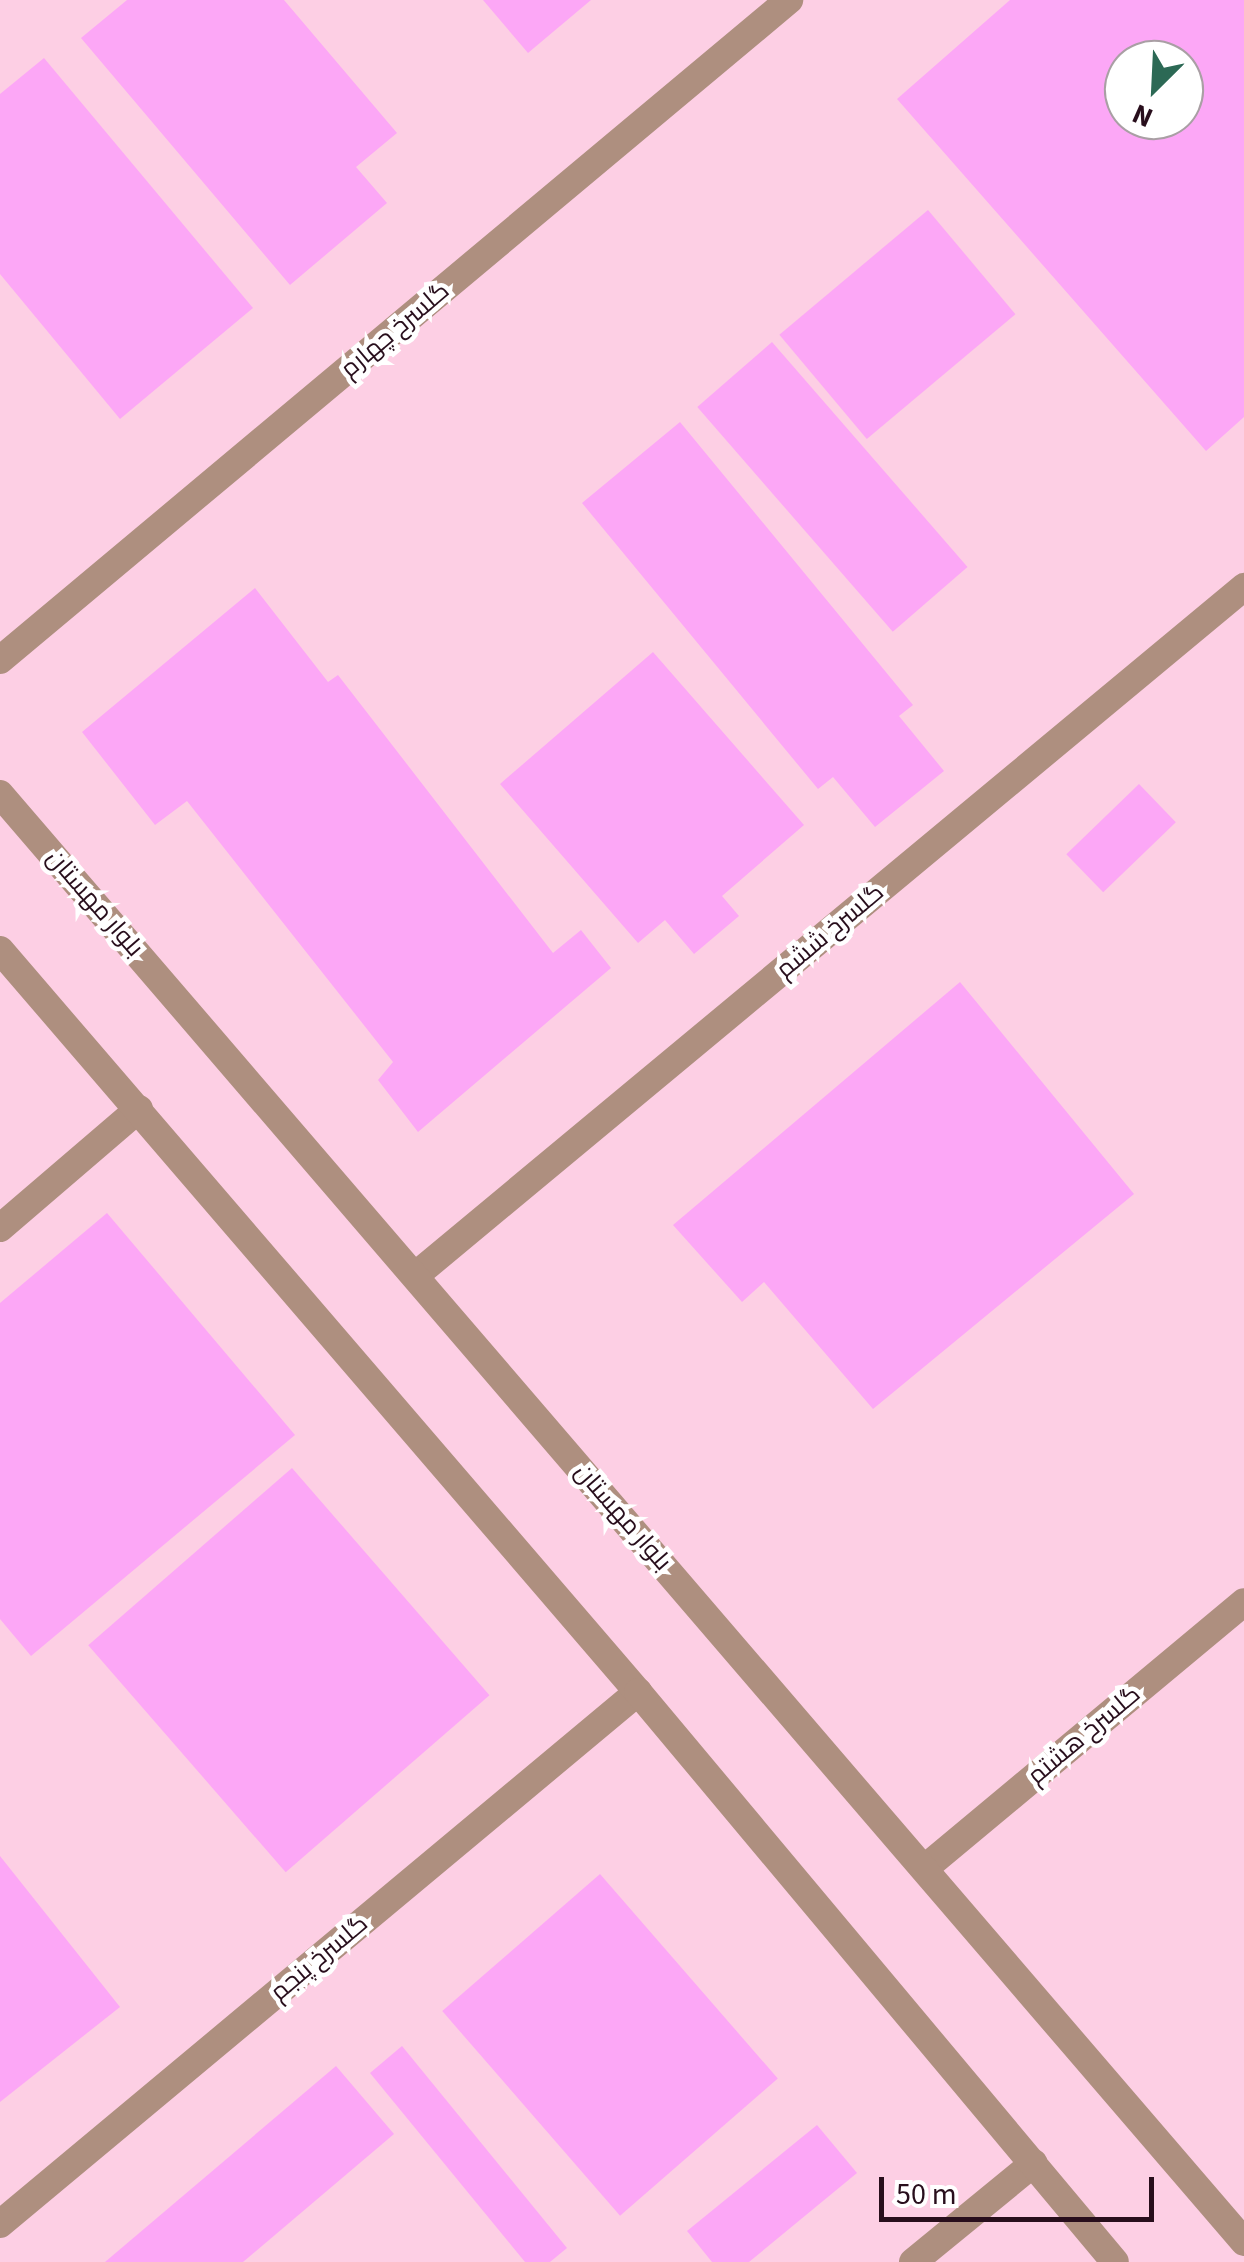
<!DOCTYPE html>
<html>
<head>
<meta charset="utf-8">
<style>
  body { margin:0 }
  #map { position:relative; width:1244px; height:2262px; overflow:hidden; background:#fdcfe4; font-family:"Source Sans 3",Cairo,sans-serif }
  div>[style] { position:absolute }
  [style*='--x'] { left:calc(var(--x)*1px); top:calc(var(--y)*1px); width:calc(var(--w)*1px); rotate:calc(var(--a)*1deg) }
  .building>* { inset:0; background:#fca7f6; transform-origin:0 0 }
  .minor>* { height:28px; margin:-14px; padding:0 14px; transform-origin:14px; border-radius:14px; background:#ae8f7f }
  .tertiary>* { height:28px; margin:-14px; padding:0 14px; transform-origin:14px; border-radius:14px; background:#ae8f7f }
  span { translate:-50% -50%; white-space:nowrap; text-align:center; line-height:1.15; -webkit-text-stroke:9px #fff; paint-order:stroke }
  .street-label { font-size:25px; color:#280e1c }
  .north { position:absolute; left:1104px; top:40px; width:100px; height:100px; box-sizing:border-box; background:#fff; border:2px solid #a99fa4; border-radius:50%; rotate:204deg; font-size:28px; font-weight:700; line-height:40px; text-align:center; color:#280e1c }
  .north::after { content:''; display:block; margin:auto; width:35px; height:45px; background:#2c6955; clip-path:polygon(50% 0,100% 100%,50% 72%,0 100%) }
  .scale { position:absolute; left:879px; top:2177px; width:275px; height:45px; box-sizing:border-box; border:5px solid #280e1c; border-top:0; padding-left:12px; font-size:30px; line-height:35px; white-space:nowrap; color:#280e1c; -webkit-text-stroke:8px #fff; paint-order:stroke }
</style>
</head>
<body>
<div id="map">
  <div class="building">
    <i style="clip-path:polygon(127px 0,284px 0,397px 133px,356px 167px,387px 203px,290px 285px,81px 38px)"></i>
    <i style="clip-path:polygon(483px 0,591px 0,528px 53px)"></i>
    <i style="clip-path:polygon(evenodd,1010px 0,1244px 0,1244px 417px,1206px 451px,897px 99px,1010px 0,1124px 60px,1184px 60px,1184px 120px,1124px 120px,1124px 60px)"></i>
    <i style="clip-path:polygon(44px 58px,253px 308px,120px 419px,0 274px,0 94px)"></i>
    <i style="left:928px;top:210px;width:136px;height:194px;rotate:50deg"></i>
    <i style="left:772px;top:342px;width:298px;height:99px;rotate:49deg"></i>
    <i style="clip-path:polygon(680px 422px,913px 705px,899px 716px,944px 771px,875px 827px,833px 777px,818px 789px,582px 503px)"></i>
    <i style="clip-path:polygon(255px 588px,328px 682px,338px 675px,553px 953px,581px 930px,611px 968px,418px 1132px,378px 1080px,393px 1062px,187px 801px,155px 825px,82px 732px)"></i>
    <i style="clip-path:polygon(653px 652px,804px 825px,722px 896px,739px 916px,694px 954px,665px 920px,638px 943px,500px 784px)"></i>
    <i style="left:1139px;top:784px;width:53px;height:101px;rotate:46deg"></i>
    <i style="clip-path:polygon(960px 982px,1134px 1194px,873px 1409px,764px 1282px,742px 1302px,673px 1225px)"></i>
    <i style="clip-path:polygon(107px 1213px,295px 1435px,31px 1656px,0 1619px,0 1303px)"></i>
    <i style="left:292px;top:1468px;width:301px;height:270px;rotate:49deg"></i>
    <i style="clip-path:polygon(0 1856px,120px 2007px,0 2102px)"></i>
    <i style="left:600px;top:1874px;width:271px;height:209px;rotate:49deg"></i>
    <i style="clip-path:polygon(402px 2046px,567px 2248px,550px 2262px,525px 2262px,370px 2073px)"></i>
    <i style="clip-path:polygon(336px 2066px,394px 2134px,243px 2262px,105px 2262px)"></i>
    <i style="clip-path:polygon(817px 2125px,857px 2173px,749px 2262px,712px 2262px,687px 2231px)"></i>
  </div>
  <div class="minor">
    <i style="--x:0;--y:660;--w:1029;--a:-39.91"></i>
    <i style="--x:0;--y:1228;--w:183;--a:-40.6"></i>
    <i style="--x:416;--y:1275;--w:1077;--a:-39.72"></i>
    <i style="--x:925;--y:1868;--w:415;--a:-39.8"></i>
    <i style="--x:0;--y:2224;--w:831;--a:-39.82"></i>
    <i style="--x:913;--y:2262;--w:156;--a:-39.3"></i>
  </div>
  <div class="tertiary">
    <i style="--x:0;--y:794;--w:1909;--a:49.33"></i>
    <i style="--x:0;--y:950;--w:979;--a:49.31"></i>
    <i style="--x:638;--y:1692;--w:743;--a:50.08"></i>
  </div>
  <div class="street-label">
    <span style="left:395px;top:330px;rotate:-40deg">گلسرخ چهارم</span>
    <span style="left:95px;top:903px;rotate:49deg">بلوار مهستان</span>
    <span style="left:830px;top:931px;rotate:-40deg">گلسرخ ششم</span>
    <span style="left:623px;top:1517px;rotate:49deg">بلوار مهستان</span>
    <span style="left:1084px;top:1735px;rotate:-40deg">گلسرخ هشتم</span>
    <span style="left:319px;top:1958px;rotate:-40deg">گلسرخ پنجم</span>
  </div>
  <div class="north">N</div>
  <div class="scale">50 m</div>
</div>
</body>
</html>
